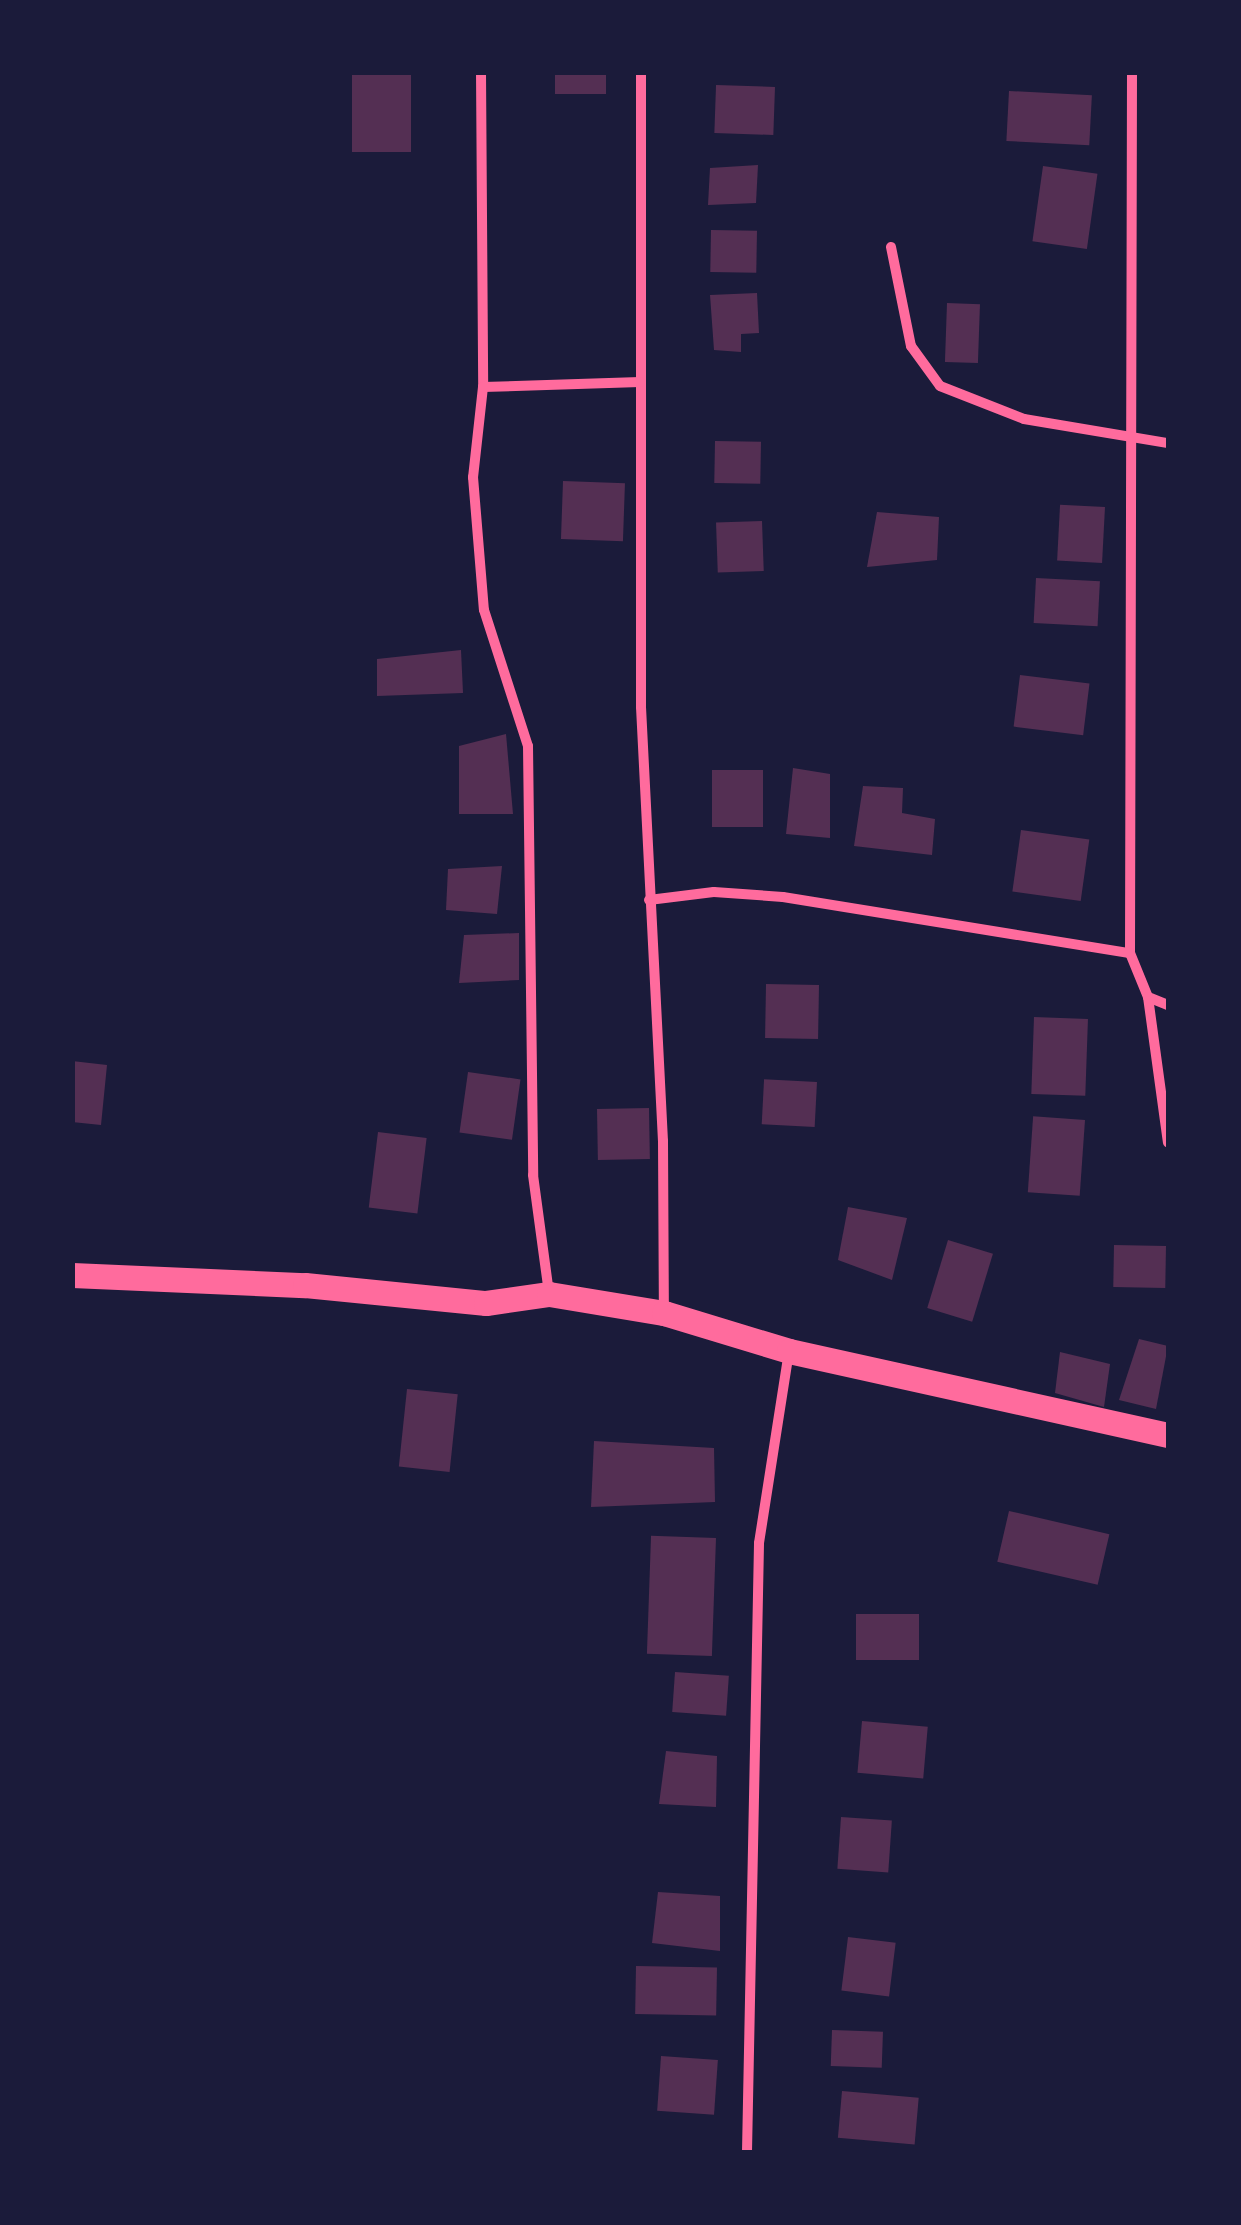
<!DOCTYPE html>
<html>
<head>
<meta charset="utf-8">
<style>
  body { margin:0 }
  #map { position:relative; width:1241px; height:2225px; overflow:hidden; background:#1b1b3a; font-family:"Titillium Web",sans-serif }
  div>[style] { position:absolute }
  [style*='--x'] { left:calc(var(--x)*1px); top:calc(var(--y)*1px); width:calc(var(--w)*1px); rotate:calc(var(--a)*1deg) }
  .building>* { inset:0; background:#542f53; transform-origin:0 0 }
  .minor>* { height:10px; margin:-5px; padding:0 5px; transform-origin:5px; border-radius:5px; background:#ff6b9d }
  .primary>* { height:25px; margin:-12.5px; padding:0 12.5px; transform-origin:12.5px; border-radius:12.5px; background:#ff6b9d }
  span { translate:-50% -50%; white-space:nowrap; text-align:center; line-height:1.15; -webkit-text-stroke:9px #1b1b3a; paint-order:stroke }
  .frame { position:absolute; inset:0; border:75px solid #1b1b3a; pointer-events:none }
</style>
</head>
<body>
<div id="map">
  <div class="building">
    <i style="left:352px;top:72px;width:59px;height:80px"></i>
    <i style="left:555px;top:72px;width:51px;height:22px"></i>
    <i style="left:775px;top:87px;width:48px;height:59px;rotate:92deg"></i>
    <i style="left:1009px;top:91px;width:83px;height:50px;rotate:3deg"></i>
    <i style="clip-path:polygon(758px 165px,756px 203px,708px 205px,710px 168px)"></i>
    <i style="left:1043px;top:166px;width:55px;height:76px;rotate:8deg"></i>
    <i style="left:711px;top:230px;width:46px;height:42px;rotate:1deg"></i>
    <i style="clip-path:polygon(757px 293px,759px 333px,741px 334px,741px 352px,714px 350px,710px 295px)"></i>
    <i style="left:947px;top:303px;width:33px;height:59px;rotate:2deg"></i>
    <i style="left:715px;top:441px;width:46px;height:42px;rotate:1deg"></i>
    <i style="left:563px;top:481px;width:62px;height:58px;rotate:2deg"></i>
    <i style="left:1105px;top:507px;width:56px;height:45px;rotate:93deg"></i>
    <i style="clip-path:polygon(877px 512px,939px 517px,937px 560px,867px 567px)"></i>
    <i style="left:762px;top:521px;width:50px;height:46px;rotate:88deg"></i>
    <i style="left:1036px;top:578px;width:64px;height:45px;rotate:3deg"></i>
    <i style="clip-path:polygon(461px 650px,463px 693px,377px 696px,377px 659px)"></i>
    <i style="left:1020px;top:675px;width:70px;height:52px;rotate:7deg"></i>
    <i style="clip-path:polygon(506px 734px,513px 814px,459px 814px,459px 746px)"></i>
    <i style="clip-path:polygon(793px 768px,830px 774px,830px 838px,786px 834px)"></i>
    <i style="left:712px;top:770px;width:51px;height:57px"></i>
    <i style="clip-path:polygon(863px 786px,903px 788px,902px 813px,935px 819px,932px 855px,854px 846px)"></i>
    <i style="left:1021px;top:830px;width:69px;height:62px;rotate:8deg"></i>
    <i style="clip-path:polygon(502px 866px,497px 914px,446px 910px,448px 869px)"></i>
    <i style="clip-path:polygon(519px 933px,519px 980px,459px 983px,464px 935px)"></i>
    <i style="left:819px;top:985px;width:54px;height:53px;rotate:91deg"></i>
    <i style="left:1034px;top:1017px;width:54px;height:77px;rotate:2deg"></i>
    <i style="clip-path:polygon(72px 1061px,107px 1065px,101px 1125px,72px 1122px)"></i>
    <i style="left:468px;top:1072px;width:53px;height:61px;rotate:8deg"></i>
    <i style="left:817px;top:1082px;width:45px;height:53px;rotate:93deg"></i>
    <i style="left:649px;top:1108px;width:51px;height:52px;rotate:89deg"></i>
    <i style="left:1085px;top:1120px;width:76px;height:52px;rotate:94deg"></i>
    <i style="left:378px;top:1132px;width:49px;height:76px;rotate:7deg"></i>
    <i style="clip-path:polygon(848px 1207px,907px 1218px,892px 1280px,838px 1260px)"></i>
    <i style="left:948px;top:1240px;width:47px;height:71px;rotate:17deg"></i>
    <i style="left:1114px;top:1245px;width:52px;height:42px;rotate:1deg"></i>
    <i style="clip-path:polygon(1139px 1339px,1168px 1346px,1156px 1409px,1119px 1400px)"></i>
    <i style="clip-path:polygon(1060px 1352px,1110px 1364px,1104px 1407px,1055px 1393px)"></i>
    <i style="left:407px;top:1389px;width:51px;height:78px;rotate:6deg"></i>
    <i style="clip-path:polygon(594px 1441px,714px 1448px,715px 1502px,591px 1507px)"></i>
    <i style="left:1009px;top:1511px;width:103px;height:52px;rotate:13deg"></i>
    <i style="left:716px;top:1538px;width:118px;height:65px;rotate:92deg"></i>
    <i style="left:919px;top:1614px;width:46px;height:63px;rotate:90deg"></i>
    <i style="left:675px;top:1672px;width:54px;height:40px;rotate:4deg"></i>
    <i style="left:862px;top:1721px;width:66px;height:52px;rotate:5deg"></i>
    <i style="clip-path:polygon(666px 1751px,717px 1756px,716px 1807px,659px 1804px)"></i>
    <i style="left:841px;top:1817px;width:51px;height:52px;rotate:4deg"></i>
    <i style="clip-path:polygon(658px 1892px,720px 1896px,720px 1951px,652px 1943px)"></i>
    <i style="left:848px;top:1937px;width:48px;height:54px;rotate:7deg"></i>
    <i style="left:636px;top:1966px;width:81px;height:48px;rotate:1deg"></i>
    <i style="left:832px;top:2030px;width:51px;height:36px;rotate:2deg"></i>
    <i style="left:661px;top:2056px;width:57px;height:55px;rotate:4deg"></i>
    <i style="left:842px;top:2091px;width:77px;height:47px;rotate:5deg"></i>
  </div>
  <div class="minor">
    <i style="--x:481;--y:72;--w:315;--a:89.6"></i>
    <i style="--x:483;--y:387;--w:91;--a:96.3"></i>
    <i style="--x:473;--y:477;--w:133;--a:85.3"></i>
    <i style="--x:484;--y:610;--w:143;--a:72.1"></i>
    <i style="--x:528;--y:746;--w:429;--a:89.3"></i>
    <i style="--x:533;--y:1175;--w:119;--a:82.3"></i>
    <i style="--x:641;--y:72;--w:635;--a:90"></i>
    <i style="--x:641;--y:707;--w:435;--a:87.1"></i>
    <i style="--x:663;--y:1141;--w:171;--a:89.7"></i>
    <i style="--x:1132;--y:72;--w:881;--a:90.13"></i>
    <i style="--x:1130;--y:953;--w:48;--a:67.8"></i>
    <i style="--x:1148;--y:997;--w:147;--a:82.2"></i>
    <i style="--x:891;--y:247;--w:101;--a:78.6"></i>
    <i style="--x:911;--y:346;--w:49;--a:54.1"></i>
    <i style="--x:940;--y:386;--w:90;--a:21.4"></i>
    <i style="--x:1024;--y:419;--w:146;--a:9.5"></i>
    <i style="--x:483;--y:387;--w:157;--a:-1.8"></i>
    <i style="--x:649;--y:900;--w:65;--a:-7"></i>
    <i style="--x:714;--y:892;--w:69;--a:4.1"></i>
    <i style="--x:783;--y:897;--w:351;--a:9.2"></i>
    <i style="--x:1148;--y:997;--w:22;--a:22"></i>
    <i style="--x:747;--y:2152;--w:609;--a:-88.87"></i>
    <i style="--x:759;--y:1543;--w:193;--a:-81.1"></i>
  </div>
  <div class="primary">
    <i style="--x:72;--y:1275;--w:233;--a:2.5"></i>
    <i style="--x:305;--y:1285;--w:182;--a:5.7"></i>
    <i style="--x:486;--y:1303;--w:64;--a:-8.1"></i>
    <i style="--x:549;--y:1294;--w:117;--a:9.4"></i>
    <i style="--x:664;--y:1313;--w:131;--a:16.9"></i>
    <i style="--x:789;--y:1351;--w:388;--a:12.5"></i>
  </div>
  <div class="frame"></div>
</div>
</body>
</html>
